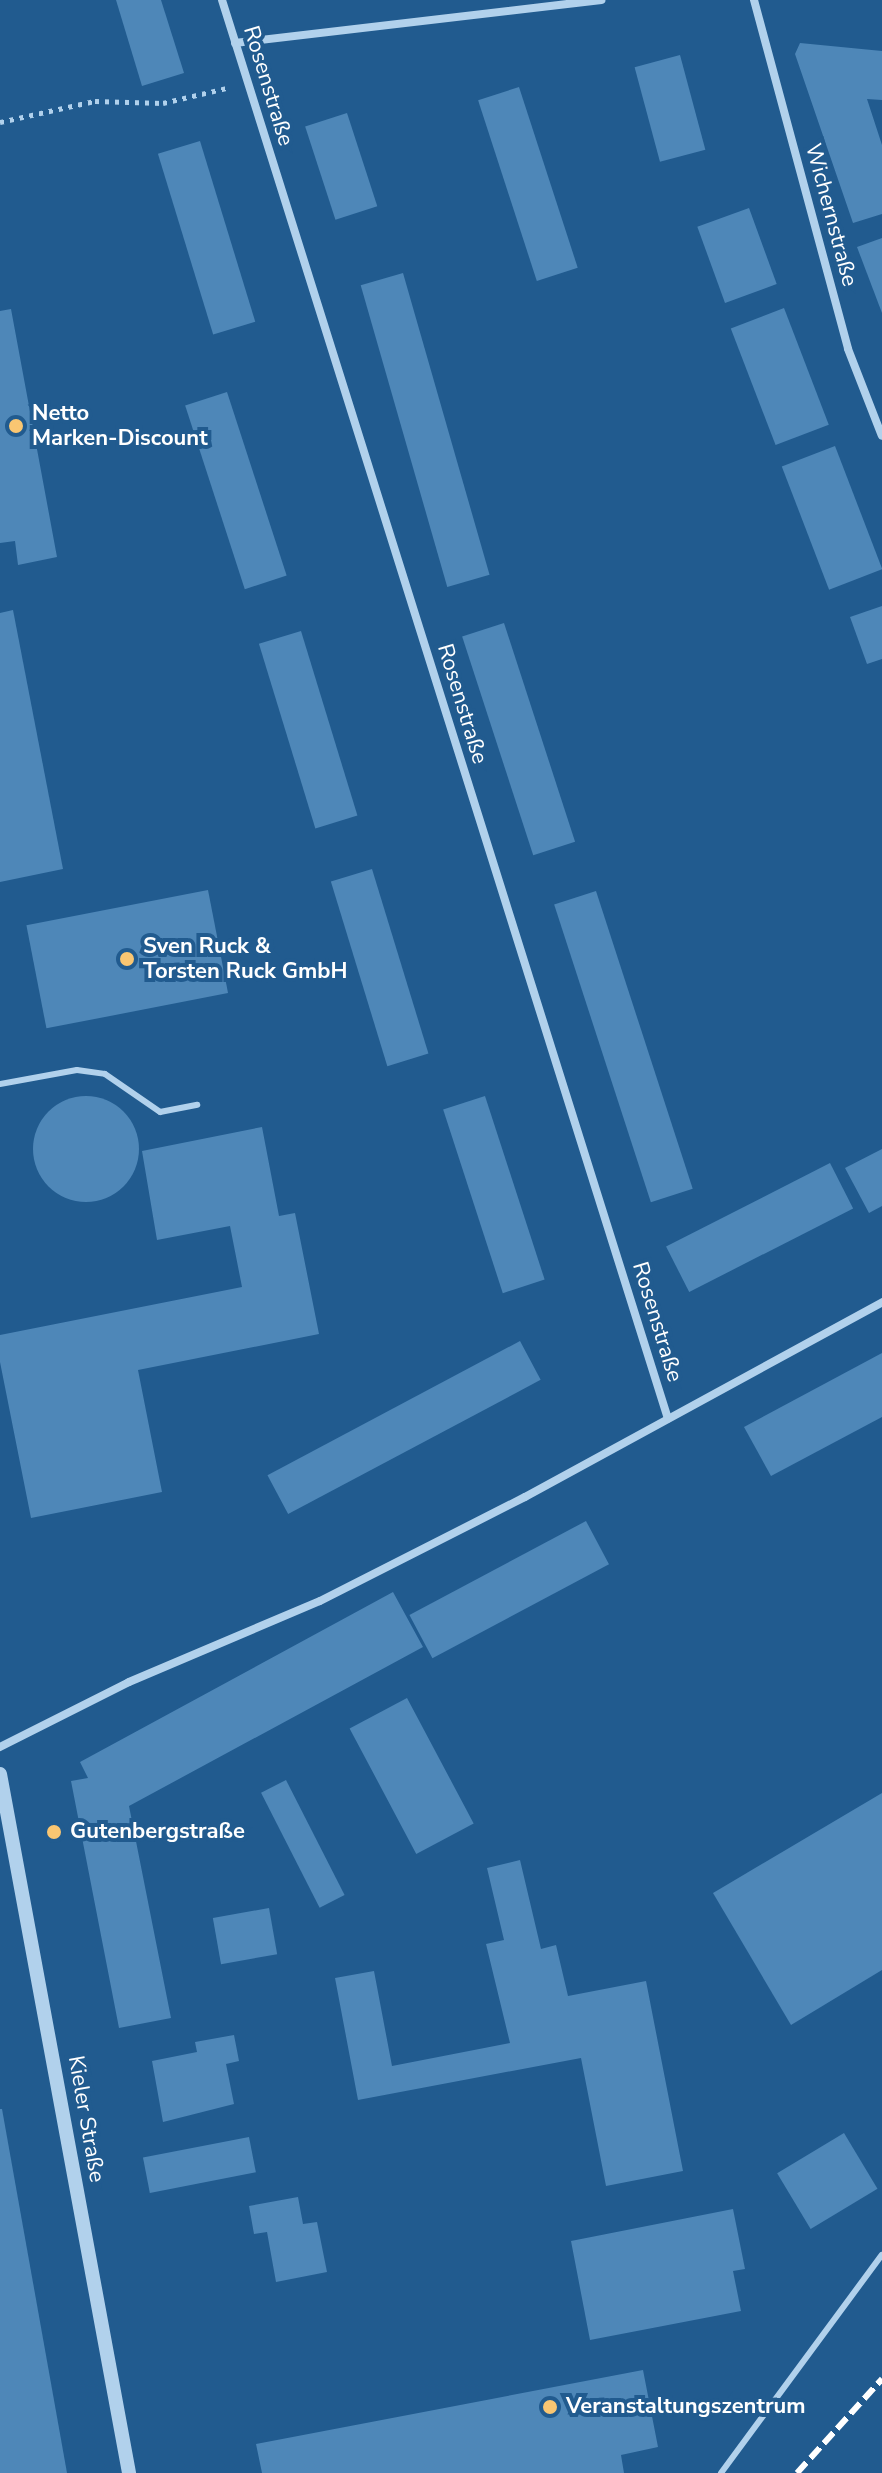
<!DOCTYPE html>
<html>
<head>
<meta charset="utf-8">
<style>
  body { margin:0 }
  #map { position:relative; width:882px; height:2473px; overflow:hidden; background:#215b8f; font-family:"Nunito Sans",sans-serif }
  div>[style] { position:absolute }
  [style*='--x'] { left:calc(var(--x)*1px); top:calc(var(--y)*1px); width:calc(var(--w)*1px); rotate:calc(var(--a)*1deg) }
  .building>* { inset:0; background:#4e87b8; transform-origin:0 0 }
  .round { border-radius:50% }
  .path>* { height:5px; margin-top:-2.5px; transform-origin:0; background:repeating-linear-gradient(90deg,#b1d1ec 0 4px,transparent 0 10px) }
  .service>* { height:6px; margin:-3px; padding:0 3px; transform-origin:3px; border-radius:3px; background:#b1d1ec }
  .minor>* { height:8px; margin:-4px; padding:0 4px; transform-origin:4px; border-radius:4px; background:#b1d1ec }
  .tertiary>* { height:14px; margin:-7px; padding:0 7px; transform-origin:7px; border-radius:7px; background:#b1d1ec }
  .rail>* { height:6px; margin-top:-3px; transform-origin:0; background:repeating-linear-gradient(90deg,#fff 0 14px,transparent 0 20px) }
  .dots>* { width:22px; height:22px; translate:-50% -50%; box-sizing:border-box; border:4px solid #215b8f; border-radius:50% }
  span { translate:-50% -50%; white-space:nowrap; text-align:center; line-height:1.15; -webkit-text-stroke:8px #215b8f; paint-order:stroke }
  .street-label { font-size:22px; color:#fff }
  .poi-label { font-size:22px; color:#fff; font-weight:700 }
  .left { translate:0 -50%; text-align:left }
</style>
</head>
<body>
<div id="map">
  <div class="building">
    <i style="clip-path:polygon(116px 0,161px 0,184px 73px,142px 86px)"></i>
    <i style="clip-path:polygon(800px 43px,882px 51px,882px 100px,867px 99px,882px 145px,882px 214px,853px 223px,795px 54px)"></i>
    <i style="left:680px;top:55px;width:98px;height:47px;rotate:75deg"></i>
    <i style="left:519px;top:87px;width:190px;height:43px;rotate:72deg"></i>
    <i style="left:347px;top:113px;width:98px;height:44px;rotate:72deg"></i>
    <i style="left:200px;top:141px;width:189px;height:44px;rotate:73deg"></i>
    <i style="left:749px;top:208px;width:81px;height:55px;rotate:70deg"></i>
    <i style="clip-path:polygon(882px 238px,882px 313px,857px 247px)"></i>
    <i style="left:403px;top:273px;width:314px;height:44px;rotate:74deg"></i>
    <i style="left:784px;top:308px;width:125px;height:57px;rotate:69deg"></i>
    <i style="clip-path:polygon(11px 309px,57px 557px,18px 565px,15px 541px,0 543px,0 311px)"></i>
    <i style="left:227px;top:392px;width:193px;height:44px;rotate:72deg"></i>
    <i style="left:835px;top:446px;width:132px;height:57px;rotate:69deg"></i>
    <i style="clip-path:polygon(882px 606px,882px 659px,867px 664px,850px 617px)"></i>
    <i style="clip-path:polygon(13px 610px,63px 869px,0 882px,0 613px)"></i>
    <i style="left:504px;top:623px;width:230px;height:44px;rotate:72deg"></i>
    <i style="left:301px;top:631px;width:193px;height:44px;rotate:73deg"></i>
    <i style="left:372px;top:869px;width:193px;height:43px;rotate:73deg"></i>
    <i style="left:208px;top:890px;width:105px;height:185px;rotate:79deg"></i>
    <i style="left:596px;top:891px;width:313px;height:44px;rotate:72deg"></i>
    <i style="left:485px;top:1096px;width:193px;height:44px;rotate:72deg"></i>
    <i class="round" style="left:33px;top:1096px;width:106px;height:106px"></i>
    <i style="clip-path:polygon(262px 1127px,279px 1216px,295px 1213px,319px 1334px,138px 1370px,162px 1492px,31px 1518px,0 1362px,0 1335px,242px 1287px,230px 1226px,157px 1240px,142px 1151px)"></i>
    <i style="clip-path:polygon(882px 1149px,882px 1206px,869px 1213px,845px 1168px)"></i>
    <i style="left:830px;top:1163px;width:51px;height:184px;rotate:63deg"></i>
    <i style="left:520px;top:1341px;width:44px;height:286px;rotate:62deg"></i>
    <i style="clip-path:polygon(882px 1353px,882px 1417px,771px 1476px,744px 1427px)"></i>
    <i style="left:586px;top:1521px;width:49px;height:200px;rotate:62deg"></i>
    <i style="clip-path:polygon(393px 1592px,423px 1647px,129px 1806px,171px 2018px,119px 2028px,71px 1781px,88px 1778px,80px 1762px)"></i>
    <i style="left:407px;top:1698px;width:142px;height:65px;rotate:62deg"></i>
    <i style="left:286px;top:1780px;width:129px;height:28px;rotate:63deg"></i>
    <i style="clip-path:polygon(882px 1793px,882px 1970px,791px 2025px,713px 1893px)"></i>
    <i style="clip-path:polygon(520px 1860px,541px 1949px,556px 1945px,568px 1996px,646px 1981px,683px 2171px,606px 2186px,581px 2058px,358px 2100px,335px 1978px,374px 1971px,392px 2066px,510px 2043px,486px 1944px,504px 1940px,487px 1868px)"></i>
    <i style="left:269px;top:1908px;width:47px;height:57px;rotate:80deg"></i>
    <i style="clip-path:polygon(234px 2035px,239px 2061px,226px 2064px,234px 2104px,163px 2122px,152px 2061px,197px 2052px,195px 2042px)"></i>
    <i style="clip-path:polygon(0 2109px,2px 2109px,67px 2473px,0 2473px)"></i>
    <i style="left:844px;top:2133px;width:65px;height:78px;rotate:59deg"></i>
    <i style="left:249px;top:2137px;width:36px;height:108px;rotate:79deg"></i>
    <i style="clip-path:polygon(298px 2197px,303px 2224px,317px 2222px,327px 2272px,276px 2282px,267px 2232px,254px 2234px,249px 2206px)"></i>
    <i style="clip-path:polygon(733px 2209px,745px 2269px,733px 2271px,741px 2311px,590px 2340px,571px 2241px)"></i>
    <i style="clip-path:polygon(643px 2370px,658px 2447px,621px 2455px,624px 2473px,262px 2473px,256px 2444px)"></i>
  </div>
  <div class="path">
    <i style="--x:0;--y:122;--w:97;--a:-12.5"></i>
    <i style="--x:95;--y:101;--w:68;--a:1.7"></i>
    <i style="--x:163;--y:103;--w:66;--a:-13.2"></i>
  </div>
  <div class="service">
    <i style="--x:0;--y:1084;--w:78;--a:-10.3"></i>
    <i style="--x:77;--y:1070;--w:28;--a:8"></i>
    <i style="--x:105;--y:1074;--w:67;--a:34.6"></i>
    <i style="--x:160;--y:1112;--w:38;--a:-11"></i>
    <i style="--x:721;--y:2473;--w:271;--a:-53.6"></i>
  </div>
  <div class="minor">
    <i style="--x:222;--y:0;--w:1487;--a:72.55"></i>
    <i style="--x:754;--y:0;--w:361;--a:74.9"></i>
    <i style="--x:848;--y:349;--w:93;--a:68.7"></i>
    <i style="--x:235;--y:43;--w:369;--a:-6.7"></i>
    <i style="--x:0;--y:1747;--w:144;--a:-26.7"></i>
    <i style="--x:129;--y:1682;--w:207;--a:-23"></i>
    <i style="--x:320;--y:1601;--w:230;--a:-26.9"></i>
    <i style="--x:525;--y:1497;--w:407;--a:-28.6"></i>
  </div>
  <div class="tertiary">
    <i style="--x:0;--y:1774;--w:711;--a:79.54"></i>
  </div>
  <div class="rail">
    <i style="--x:797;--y:2473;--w:127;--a:-47.9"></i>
  </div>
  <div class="dots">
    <i style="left:16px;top:426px;background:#f9c672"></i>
    <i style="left:127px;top:959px;background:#f9c672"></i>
    <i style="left:54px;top:1832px;background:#f9c672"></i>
    <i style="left:550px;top:2407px;background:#f9c672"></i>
  </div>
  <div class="street-label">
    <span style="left:268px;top:86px;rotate:73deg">Rosenstraße</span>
    <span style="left:831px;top:215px;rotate:75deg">Wichernstraße</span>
    <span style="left:462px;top:704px;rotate:73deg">Rosenstraße</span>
    <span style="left:657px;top:1322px;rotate:73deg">Rosenstraße</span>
    <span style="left:86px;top:2119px;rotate:80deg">Kieler Straße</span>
  </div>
  <div class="poi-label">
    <span class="left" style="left:32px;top:426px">Netto<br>Marken-Discount</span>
    <span class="left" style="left:143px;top:959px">Sven Ruck &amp;<br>Torsten Ruck GmbH</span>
    <span class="left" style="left:70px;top:1832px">Gutenbergstraße</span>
    <span class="left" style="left:566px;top:2407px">Veranstaltungszentrum</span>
  </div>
</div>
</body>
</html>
